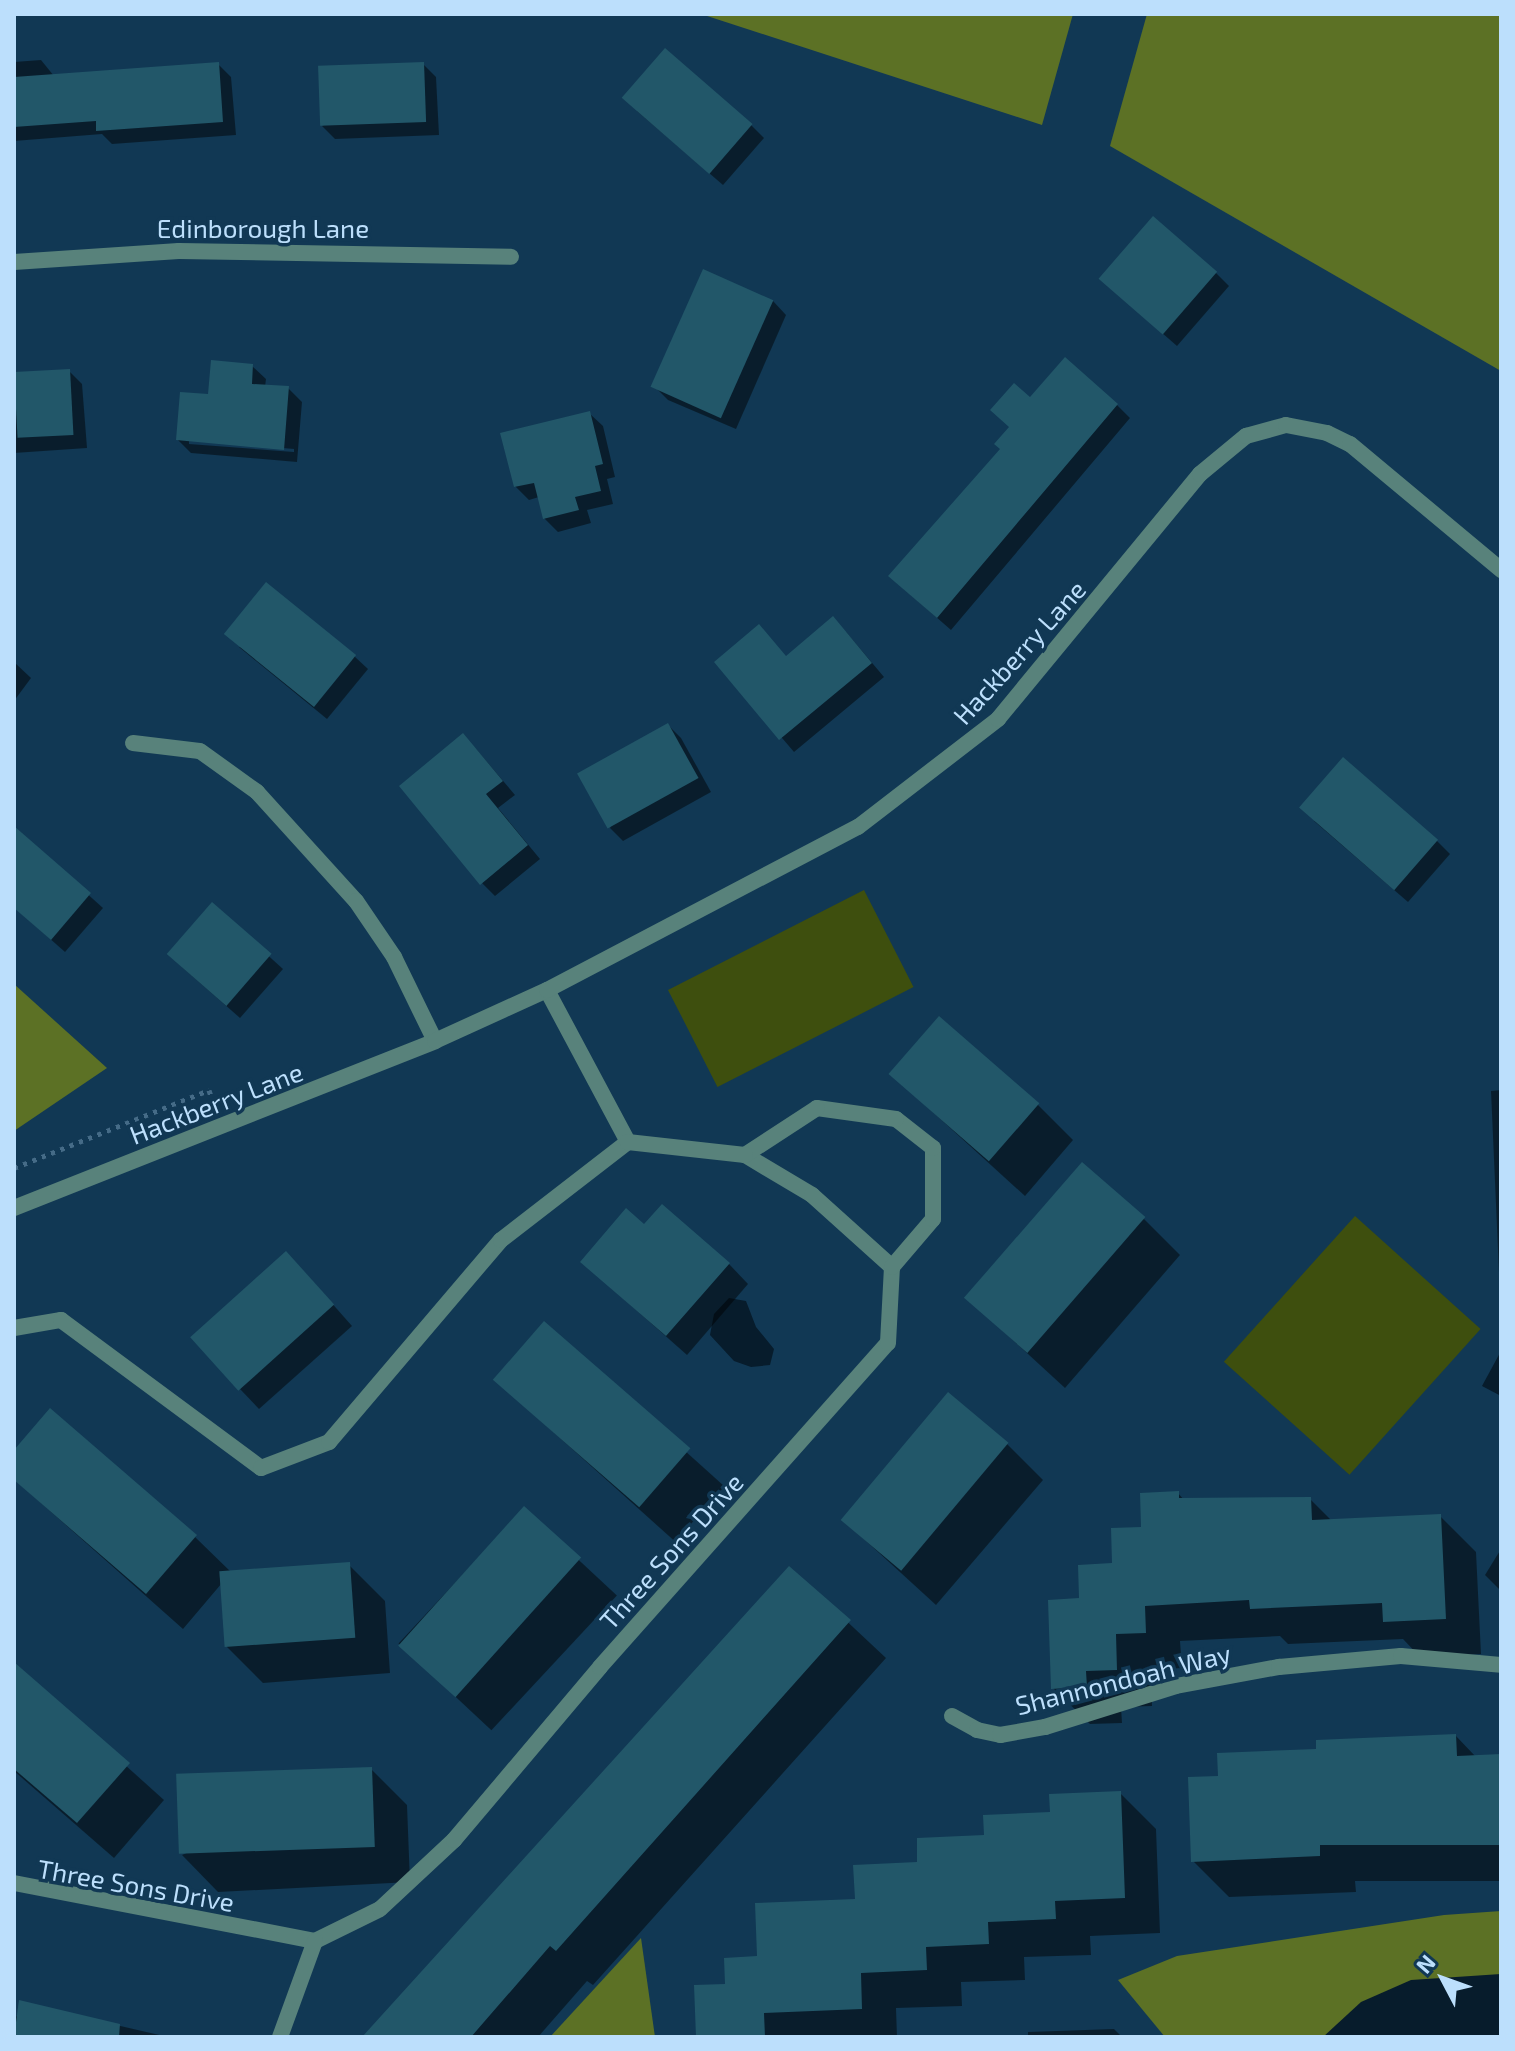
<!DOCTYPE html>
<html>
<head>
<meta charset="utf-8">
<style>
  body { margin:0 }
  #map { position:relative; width:1515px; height:2051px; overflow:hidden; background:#113854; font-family:"Exo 2",sans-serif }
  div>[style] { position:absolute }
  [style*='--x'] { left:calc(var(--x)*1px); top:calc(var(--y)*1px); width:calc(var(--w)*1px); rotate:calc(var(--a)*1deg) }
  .green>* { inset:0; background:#3e4f0e; transform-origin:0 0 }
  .forest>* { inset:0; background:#5c7125 }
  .water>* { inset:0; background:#071c2c }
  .shadow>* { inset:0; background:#0007; transform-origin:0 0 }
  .building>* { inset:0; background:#225769; transform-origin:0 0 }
  .path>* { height:5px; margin-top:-2.5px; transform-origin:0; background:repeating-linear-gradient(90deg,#456b87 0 4px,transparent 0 10px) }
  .service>* { height:16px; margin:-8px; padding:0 8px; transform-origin:8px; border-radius:8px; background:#58827b }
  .minor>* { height:16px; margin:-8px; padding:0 8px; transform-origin:8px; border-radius:8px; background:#58827b }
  span { translate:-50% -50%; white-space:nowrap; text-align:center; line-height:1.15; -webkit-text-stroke:7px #113854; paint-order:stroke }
  .street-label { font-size:26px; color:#bcdffc }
  .frame { position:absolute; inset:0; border:16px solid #bcdffc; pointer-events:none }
  .north { position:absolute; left:1403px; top:1939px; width:80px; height:80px; -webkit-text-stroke:6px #113854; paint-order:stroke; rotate:311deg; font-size:22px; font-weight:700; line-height:32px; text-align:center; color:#bcdffc }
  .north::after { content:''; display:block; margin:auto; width:28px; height:36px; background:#bcdffc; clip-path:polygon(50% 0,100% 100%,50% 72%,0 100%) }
</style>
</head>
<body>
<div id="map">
  <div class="green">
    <i style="left:864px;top:890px;width:109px;height:220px;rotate:63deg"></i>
    <i style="left:1355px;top:1216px;width:169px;height:196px;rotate:42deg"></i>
  </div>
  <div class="forest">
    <i style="clip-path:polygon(701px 14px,1073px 14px,1042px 125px)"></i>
    <i style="clip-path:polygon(1147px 14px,1501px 14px,1501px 371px,1110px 146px)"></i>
    <i style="clip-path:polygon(14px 984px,107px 1068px,14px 1131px)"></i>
    <i style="clip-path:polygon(1501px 1911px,1501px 2037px,1165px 2037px,1118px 1980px,1177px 1956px,1444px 1915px)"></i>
    <i style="clip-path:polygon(641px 1938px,655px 2037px,550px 2037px)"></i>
  </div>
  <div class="water">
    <i style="clip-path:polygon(729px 1298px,746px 1301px,756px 1327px,774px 1349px,770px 1365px,751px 1367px,734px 1361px,710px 1335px,714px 1314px)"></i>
    <i style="clip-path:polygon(1501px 1351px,1501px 1396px,1482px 1386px)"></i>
    <i style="clip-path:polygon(1501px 1974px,1501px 2037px,1323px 2037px,1361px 2002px,1411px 1980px)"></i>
  </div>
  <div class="shadow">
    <i style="clip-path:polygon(41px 60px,54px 76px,218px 64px,231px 77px,236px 135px,112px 144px,102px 134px,14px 141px,14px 62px)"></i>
    <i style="clip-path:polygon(423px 64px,436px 77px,439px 135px,335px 139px,322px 126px)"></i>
    <i style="clip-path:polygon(637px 111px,751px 125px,764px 138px,723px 185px)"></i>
    <i style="clip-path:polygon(1216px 273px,1229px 286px,1177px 346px,1114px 291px)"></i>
    <i style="clip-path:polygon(773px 301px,786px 315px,736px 429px,668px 400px,655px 387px)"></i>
    <i style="clip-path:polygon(evenodd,252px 366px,266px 379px,265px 387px,288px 388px,302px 402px,297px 462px,191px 453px,178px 440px,210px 397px,252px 366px,189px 440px,294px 449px,294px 452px,189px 444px,189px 440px)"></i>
    <i style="clip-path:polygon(69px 371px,82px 384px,87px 448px,14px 453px,14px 375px)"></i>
    <i style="clip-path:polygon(1030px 400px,1117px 405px,1130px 418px,951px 630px,904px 589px,1003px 449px)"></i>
    <i style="clip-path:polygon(589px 413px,603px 426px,615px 477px,607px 479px,613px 504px,587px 510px,591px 523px,558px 532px,544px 518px,539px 497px,529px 500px,515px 486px)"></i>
    <i style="clip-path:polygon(846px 632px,884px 677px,794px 752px,717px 662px,787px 658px)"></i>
    <i style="clip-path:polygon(239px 647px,354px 656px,368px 669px,327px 719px)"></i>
    <i style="clip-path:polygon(14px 662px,31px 678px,14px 701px)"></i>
    <i style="clip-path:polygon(668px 725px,681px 738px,711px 792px,623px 841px,610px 828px)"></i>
    <i style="clip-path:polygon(476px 749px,515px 795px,498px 808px,540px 859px,495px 896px,482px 883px)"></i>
    <i style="clip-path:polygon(1314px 821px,1437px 841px,1450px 854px,1408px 902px)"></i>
    <i style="clip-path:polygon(14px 828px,103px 908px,65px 952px,14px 907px)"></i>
    <i style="clip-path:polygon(212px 905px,283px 969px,240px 1018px,182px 967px)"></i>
    <i style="clip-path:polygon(891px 1074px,1037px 1104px,1073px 1140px,1025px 1196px)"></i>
    <i style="clip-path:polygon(1501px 1090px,1501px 1318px,1491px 1091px)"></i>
    <i style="clip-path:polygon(1144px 1219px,1180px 1255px,1065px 1388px,967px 1298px)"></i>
    <i style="clip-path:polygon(645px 1227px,729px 1264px,748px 1284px,687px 1355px,582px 1262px)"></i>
    <i style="clip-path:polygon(306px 1274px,352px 1326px,259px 1409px,240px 1389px)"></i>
    <i style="left:544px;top:1324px;width:243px;height:74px;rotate:42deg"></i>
    <i style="clip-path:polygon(1007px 1444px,1043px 1480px,936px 1605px,842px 1519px)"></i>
    <i style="clip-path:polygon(14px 1453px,195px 1537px,232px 1573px,349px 1565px,385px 1601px,390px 1673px,263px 1683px,227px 1647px,222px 1583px,183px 1629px,14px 1479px)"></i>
    <i style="clip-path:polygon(1178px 1493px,1184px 1500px,1310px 1499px,1332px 1521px,1440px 1516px,1476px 1552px,1481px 1654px,1421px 1658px,1403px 1639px,1288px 1644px,1280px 1636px,1180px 1641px,1182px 1668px,1151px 1670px,1152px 1706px,1121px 1707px,1122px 1723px,1090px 1724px,1053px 1688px,1081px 1600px)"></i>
    <i style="left:524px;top:1509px;width:127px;height:184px;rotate:43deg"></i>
    <i style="clip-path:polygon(1501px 1549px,1501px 1591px,1485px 1575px)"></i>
    <i style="clip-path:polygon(790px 1568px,886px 1658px,593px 1985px,587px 1981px,538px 2037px,366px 2037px)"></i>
    <i style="clip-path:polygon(14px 1665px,164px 1800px,114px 1858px,14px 1771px)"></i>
    <i style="clip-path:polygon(1456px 1736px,1476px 1757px,1501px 1756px,1501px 1881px,1355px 1881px,1356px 1892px,1229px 1897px,1193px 1861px,1220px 1777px,1318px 1751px)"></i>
    <i style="clip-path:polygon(371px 1769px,407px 1805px,410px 1882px,218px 1892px,182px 1855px)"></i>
    <i style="clip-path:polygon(1120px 1793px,1156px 1829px,1160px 1933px,1090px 1936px,1091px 1955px,1024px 1957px,1025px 1980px,961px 1982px,962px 2006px,896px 2008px,897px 2037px,698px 2037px,727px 1986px,759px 1958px,919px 1864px)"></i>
    <i style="clip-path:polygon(21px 2003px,168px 2037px,14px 2037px,14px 2013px,17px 2017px)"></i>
    <i style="clip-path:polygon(1114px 2029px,1122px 2037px,1028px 2037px,1028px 2032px)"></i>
  </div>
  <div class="building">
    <i style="left:665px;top:48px;width:116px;height:66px;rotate:41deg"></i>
    <i style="clip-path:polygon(219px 62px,223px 122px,96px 131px,96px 121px,14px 127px,14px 77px)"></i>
    <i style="left:424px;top:62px;width:60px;height:106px;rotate:88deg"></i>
    <i style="left:1153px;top:216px;width:85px;height:83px;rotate:41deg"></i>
    <i style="left:703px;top:269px;width:77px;height:129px;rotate:24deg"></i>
    <i style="clip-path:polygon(1065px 357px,1118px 404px,937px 618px,888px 576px,1000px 449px,994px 444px,1009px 427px,990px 410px,1014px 383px,1030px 397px)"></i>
    <i style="clip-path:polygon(211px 360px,253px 364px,252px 384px,289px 386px,284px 450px,176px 440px,180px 392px,208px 394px)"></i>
    <i style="left:70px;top:369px;width:66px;height:56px;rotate:87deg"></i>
    <i style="clip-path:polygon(590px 411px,603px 464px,595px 466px,601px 491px,575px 497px,579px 510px,543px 519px,534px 483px,514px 487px,500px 433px)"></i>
    <i style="left:266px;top:582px;width:116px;height:67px;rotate:39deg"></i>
    <i style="clip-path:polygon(833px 616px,872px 663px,779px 740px,714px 662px,759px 624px,786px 656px)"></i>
    <i style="left:668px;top:723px;width:63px;height:104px;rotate:61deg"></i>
    <i style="clip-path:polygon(463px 733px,503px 781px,486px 794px,528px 845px,480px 885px,399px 786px)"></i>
    <i style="left:1343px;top:757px;width:126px;height:67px;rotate:41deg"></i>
    <i style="clip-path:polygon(14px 826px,91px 893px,51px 940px,14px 908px)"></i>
    <i style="left:212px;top:902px;width:79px;height:69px;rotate:41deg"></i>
    <i style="left:939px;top:1016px;width:133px;height:77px;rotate:41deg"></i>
    <i style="left:1082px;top:1162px;width:84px;height:180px;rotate:41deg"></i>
    <i style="clip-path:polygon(662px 1204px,730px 1263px,666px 1336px,580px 1262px,626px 1208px,644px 1224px)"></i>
    <i style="left:286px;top:1251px;width:72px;height:129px;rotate:48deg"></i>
    <i style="left:544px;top:1321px;width:194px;height:78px;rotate:41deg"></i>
    <i style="left:948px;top:1392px;width:79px;height:167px;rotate:40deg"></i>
    <i style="clip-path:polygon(50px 1408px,197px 1535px,146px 1594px,14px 1480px,14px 1450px)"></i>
    <i style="clip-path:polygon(1179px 1491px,1179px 1498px,1311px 1497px,1312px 1520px,1441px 1514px,1446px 1619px,1383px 1622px,1382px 1603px,1250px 1609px,1249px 1600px,1145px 1606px,1146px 1633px,1116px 1634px,1117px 1670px,1086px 1671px,1087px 1687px,1051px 1689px,1048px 1600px,1079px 1598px,1078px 1565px,1112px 1563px,1111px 1528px,1141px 1527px,1140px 1493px)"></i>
    <i style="left:524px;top:1506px;width:77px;height:188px;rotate:42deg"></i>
    <i style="left:350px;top:1562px;width:76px;height:131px;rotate:86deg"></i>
    <i style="clip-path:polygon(789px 1566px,851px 1620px,556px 1951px,550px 1946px,471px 2037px,362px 2037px)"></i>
    <i style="clip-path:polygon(14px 1662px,130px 1763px,77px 1823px,14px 1769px)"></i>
    <i style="clip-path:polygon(1456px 1734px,1457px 1756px,1501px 1754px,1501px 1845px,1320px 1845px,1320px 1856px,1191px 1862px,1188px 1777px,1218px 1776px,1217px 1753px,1316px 1749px,1316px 1740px)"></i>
    <i style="left:372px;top:1767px;width:80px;height:196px;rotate:88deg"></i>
    <i style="clip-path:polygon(1121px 1791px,1125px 1898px,1055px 1901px,1056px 1919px,988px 1922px,989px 1944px,926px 1947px,927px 1970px,861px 1973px,862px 2009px,764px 2013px,765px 2037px,696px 2037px,694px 1985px,725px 1984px,724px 1958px,757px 1956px,755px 1903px,855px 1899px,853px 1865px,917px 1862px,917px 1838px,984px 1835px,983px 1815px,1050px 1812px,1049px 1794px)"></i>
    <i style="clip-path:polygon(19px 2000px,120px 2024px,119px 2037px,14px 2037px)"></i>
  </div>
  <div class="path">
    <i style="--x:14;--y:1168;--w:210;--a:-21.8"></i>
    <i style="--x:209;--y:1090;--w:9;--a:72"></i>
  </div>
  <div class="service">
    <i style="--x:745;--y:1155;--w:78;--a:30.8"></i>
    <i style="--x:812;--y:1195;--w:108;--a:42"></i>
    <i style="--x:14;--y:1328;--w:48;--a:-9.7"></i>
    <i style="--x:61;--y:1320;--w:249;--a:36.5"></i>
    <i style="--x:261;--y:1468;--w:73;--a:-20.9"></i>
    <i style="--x:329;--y:1442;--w:265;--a:-49.6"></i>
    <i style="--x:501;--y:1240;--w:160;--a:-37.7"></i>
    <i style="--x:628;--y:1142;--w:172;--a:-118.1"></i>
    <i style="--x:14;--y:1883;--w:307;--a:10.9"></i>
    <i style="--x:315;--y:1941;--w:72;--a:-26.2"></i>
    <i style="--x:380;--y:1909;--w:101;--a:-43"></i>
    <i style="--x:454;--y:1840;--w:226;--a:-49.8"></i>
    <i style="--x:600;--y:1667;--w:433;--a:-48.4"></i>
    <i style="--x:888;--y:1343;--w:76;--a:-87"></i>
    <i style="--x:892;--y:1267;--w:63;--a:-49.5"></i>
    <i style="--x:933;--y:1219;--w:71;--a:-90"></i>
    <i style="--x:933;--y:1148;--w:47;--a:-141.9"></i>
    <i style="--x:896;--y:1119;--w:80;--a:-172.1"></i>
    <i style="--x:817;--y:1108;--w:86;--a:146.9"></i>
    <i style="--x:745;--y:1155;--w:118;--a:-173.7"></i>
    <i style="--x:280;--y:2037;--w:102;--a:-70"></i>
  </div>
  <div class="minor">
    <i style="--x:14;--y:262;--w:165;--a:-3.8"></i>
    <i style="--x:179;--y:251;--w:332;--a:1"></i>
    <i style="--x:133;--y:743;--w:67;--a:6.8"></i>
    <i style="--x:200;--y:751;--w:70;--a:35.7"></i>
    <i style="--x:257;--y:792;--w:147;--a:47.8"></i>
    <i style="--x:356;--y:901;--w:68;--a:55.8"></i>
    <i style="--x:394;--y:957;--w:93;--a:64"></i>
    <i style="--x:14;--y:1208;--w:453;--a:-21.6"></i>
    <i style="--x:435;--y:1041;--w:123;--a:-24.5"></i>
    <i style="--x:547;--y:990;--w:351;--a:-27.7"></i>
    <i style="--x:858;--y:827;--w:177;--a:-37.6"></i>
    <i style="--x:998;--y:719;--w:318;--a:-50.5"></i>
    <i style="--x:1200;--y:474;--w:60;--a:-39.6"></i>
    <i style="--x:1246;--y:436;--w:41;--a:-15.4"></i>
    <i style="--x:1286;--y:425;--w:42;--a:11"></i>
    <i style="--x:1327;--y:433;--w:25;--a:26"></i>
    <i style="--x:1350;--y:444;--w:197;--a:39.8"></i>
    <i style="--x:952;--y:1716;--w:29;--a:29"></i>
    <i style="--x:977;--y:1730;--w:24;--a:12"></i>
    <i style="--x:1000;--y:1735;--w:46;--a:-10.1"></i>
    <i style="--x:1045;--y:1727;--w:137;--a:-17.4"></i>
    <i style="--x:1176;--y:1686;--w:105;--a:-10.5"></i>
    <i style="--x:1279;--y:1667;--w:122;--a:-5.2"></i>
    <i style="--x:1401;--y:1656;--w:100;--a:5.1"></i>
  </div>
  <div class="street-label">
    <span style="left:263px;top:228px">Edinborough Lane</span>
    <span style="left:1019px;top:652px;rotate:-48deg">Hackberry Lane</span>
    <span style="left:216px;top:1103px;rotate:-21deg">Hackberry Lane</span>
    <span style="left:671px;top:1551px;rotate:-48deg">Three Sons Drive</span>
    <span style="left:1123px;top:1679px;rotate:-14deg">Shannondoah Way</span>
    <span style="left:136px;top:1885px;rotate:10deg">Three Sons Drive</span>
  </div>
  <div class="frame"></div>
  <div class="north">N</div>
</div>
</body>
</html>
